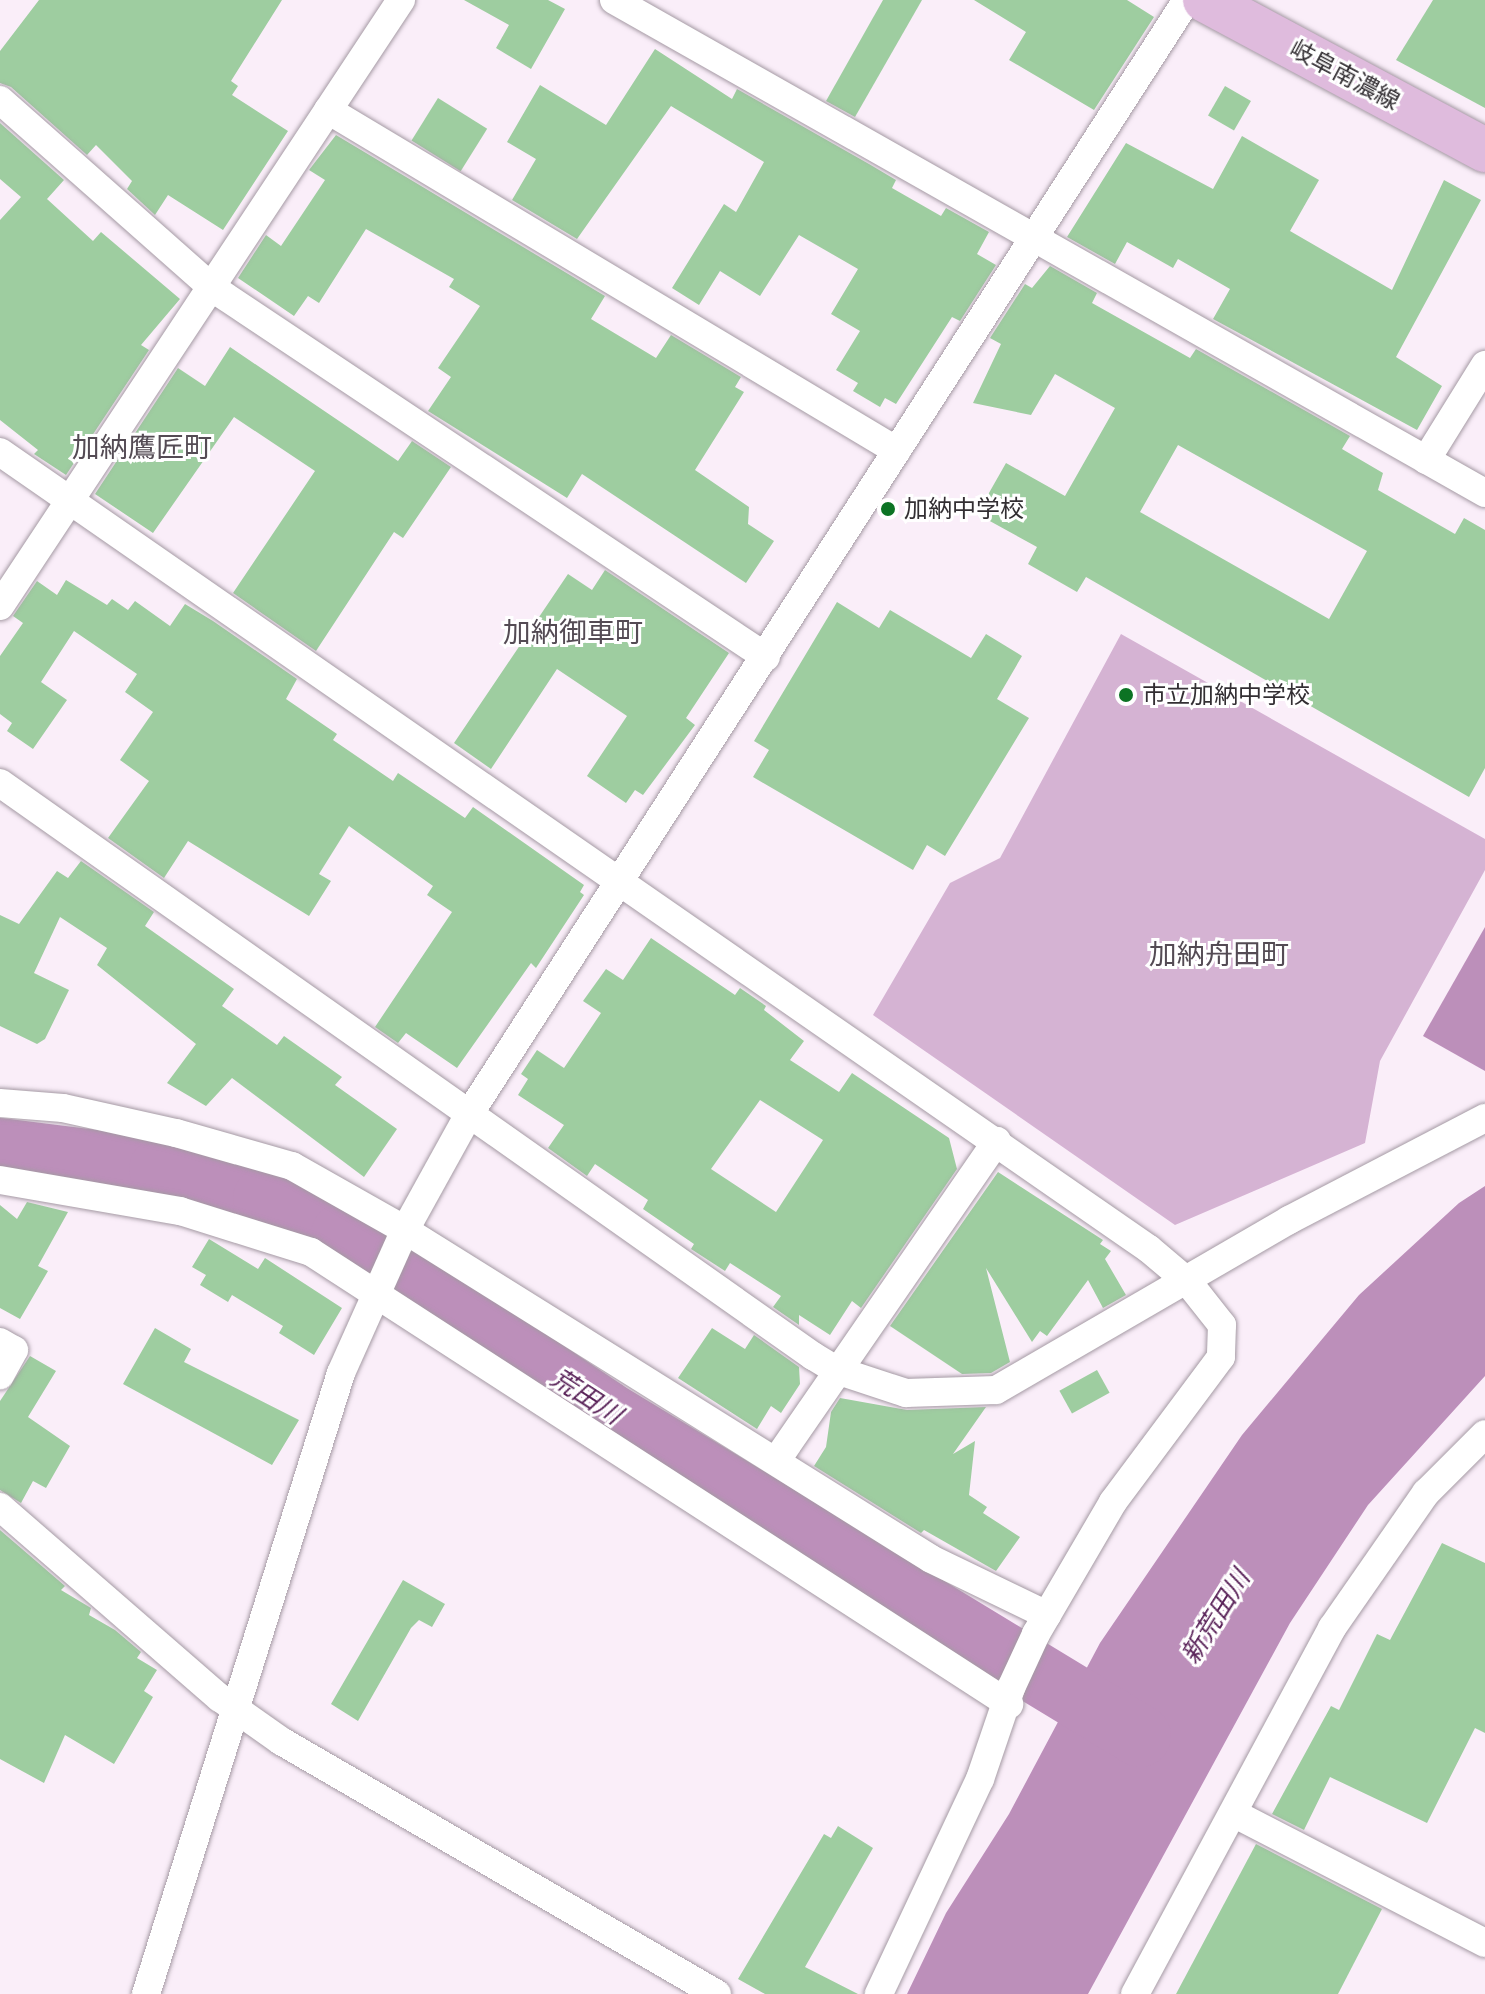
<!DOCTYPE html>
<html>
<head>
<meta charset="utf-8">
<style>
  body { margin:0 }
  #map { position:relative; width:1485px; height:1994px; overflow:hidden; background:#faeef9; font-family:"DM Sans","Noto Sans JP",sans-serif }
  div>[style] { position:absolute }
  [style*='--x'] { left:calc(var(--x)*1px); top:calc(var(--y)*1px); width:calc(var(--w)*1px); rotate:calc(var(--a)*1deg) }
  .green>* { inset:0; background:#d5b3d3 }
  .water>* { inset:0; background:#bc8fba }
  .river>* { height:62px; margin:-31px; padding:0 31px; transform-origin:31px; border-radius:31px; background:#bc8fba }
  .building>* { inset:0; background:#9ecda0; transform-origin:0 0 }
  .roads { filter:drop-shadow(0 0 2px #a59aa4) drop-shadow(0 0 2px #a59aa4) }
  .minor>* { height:28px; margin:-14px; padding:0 14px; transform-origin:14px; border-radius:14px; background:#fff }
  .primary>* { height:44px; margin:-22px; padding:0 22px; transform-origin:22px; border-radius:22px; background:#dfbbdd }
  .dots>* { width:22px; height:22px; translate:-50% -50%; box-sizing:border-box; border:4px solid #fff; border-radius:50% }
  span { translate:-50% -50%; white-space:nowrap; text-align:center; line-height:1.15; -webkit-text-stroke:6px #fff; paint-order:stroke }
  .street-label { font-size:24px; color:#332f33 }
  .poi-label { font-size:24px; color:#332f33 }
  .left { translate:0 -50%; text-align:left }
  .water-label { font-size:26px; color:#5a2359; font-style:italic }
  .quarter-label { font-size:28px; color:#544b54 }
</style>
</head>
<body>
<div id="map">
  <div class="green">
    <i style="clip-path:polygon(1121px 634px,1485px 839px,1485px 870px,1380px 1061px,1365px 1143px,1175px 1225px,873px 1015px,950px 883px,1000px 858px)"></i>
  </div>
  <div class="water">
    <i style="clip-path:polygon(1485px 927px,1485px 1071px,1423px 1036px)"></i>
    <i style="clip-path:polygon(1485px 1186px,1485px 1376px,1368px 1505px,1290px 1623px,1088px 1994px,907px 1994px,946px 1913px,1009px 1814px,1100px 1643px,1242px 1435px,1359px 1295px,1459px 1203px)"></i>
  </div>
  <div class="river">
    <i style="--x:0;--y:1149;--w:161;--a:7.1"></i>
    <i style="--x:160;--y:1169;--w:108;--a:15.6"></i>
    <i style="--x:264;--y:1198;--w:86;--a:24.8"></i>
    <i style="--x:342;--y:1234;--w:317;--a:33.9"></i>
    <i style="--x:605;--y:1411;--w:626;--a:31.28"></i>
  </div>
  <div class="building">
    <i style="clip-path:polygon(39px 0,282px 0,231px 81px,238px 86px,232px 95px,288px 131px,223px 230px,168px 195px,155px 215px,127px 189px,132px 181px,96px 145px,87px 155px,11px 87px,0 83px,0 51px)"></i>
    <i style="clip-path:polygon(464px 0,548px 0,565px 9px,531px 69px,496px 48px,509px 25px)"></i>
    <i style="clip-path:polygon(883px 0,922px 0,855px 117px,826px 101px)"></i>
    <i style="clip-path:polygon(974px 0,1127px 0,1154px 17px,1094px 110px,1009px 60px,1026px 32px)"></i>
    <i style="clip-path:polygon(1433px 0,1485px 0,1485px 108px,1396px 60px)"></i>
    <i style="clip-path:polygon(655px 49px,732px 99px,737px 89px,869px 164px,896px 180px,892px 188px,941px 216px,946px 208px,989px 232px,977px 254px,996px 265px,960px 321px,952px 317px,896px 404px,885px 398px,880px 407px,853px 391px,858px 383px,836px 370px,860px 331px,831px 314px,858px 269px,799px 235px,760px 296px,720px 271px,699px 305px,672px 288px,724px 204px,736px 212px,764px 162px,671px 106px,577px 239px,512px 200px,536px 159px,507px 142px,540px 85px,606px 125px)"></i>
    <i style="left:1225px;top:86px;width:30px;height:34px;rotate:30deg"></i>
    <i style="left:438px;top:98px;width:58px;height:50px;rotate:32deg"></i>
    <i style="clip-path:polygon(0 123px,64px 180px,47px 199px,93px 241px,101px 232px,180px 299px,141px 345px,149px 350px,66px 475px,34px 454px,38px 450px,0 420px,0 220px,21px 197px,0 179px)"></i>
    <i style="clip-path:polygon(336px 135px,605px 296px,591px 319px,656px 358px,671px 335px,741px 377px,735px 387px,744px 392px,695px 470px,749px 507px,748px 524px,774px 541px,746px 583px,582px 474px,567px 498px,428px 411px,451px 377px,438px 368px,480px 306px,449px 287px,454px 279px,366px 229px,319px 303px,308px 296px,294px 316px,238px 278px,266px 235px,281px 246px,325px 180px,309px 170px)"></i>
    <i style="clip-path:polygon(1242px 136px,1319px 180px,1290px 231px,1392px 290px,1444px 180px,1481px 200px,1396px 357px,1442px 386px,1417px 430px,1213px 319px,1230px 289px,1178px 259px,1173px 268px,1127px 242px,1115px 264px,1067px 237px,1126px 143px,1213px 189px)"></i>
    <i style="clip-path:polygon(evenodd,1050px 266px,1097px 293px,1092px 303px,1190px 358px,1196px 349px,1350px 436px,1342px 449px,1383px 473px,1378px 490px,1455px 534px,1464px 518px,1485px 530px,1485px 768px,1469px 797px,1086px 577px,1077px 592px,1028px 564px,1037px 547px,977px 514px,1006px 463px,1065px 496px,1115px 408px,1055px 374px,1031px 415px,973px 403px,1001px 344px,990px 338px,1025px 284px,1032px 288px,1050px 266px,1178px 445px,1367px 551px,1329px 619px,1140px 512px,1178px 445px)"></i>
    <i style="clip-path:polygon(230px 347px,398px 461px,412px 441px,451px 467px,403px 538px,394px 532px,316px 651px,233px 593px,315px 471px,234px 417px,153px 533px,95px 494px,178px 368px,205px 386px)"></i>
    <i style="clip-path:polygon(605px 570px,729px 653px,686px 718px,695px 725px,643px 795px,635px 790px,626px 803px,587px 776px,627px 716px,557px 669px,491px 769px,454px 743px,568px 574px,592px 590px)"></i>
    <i style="clip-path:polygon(66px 580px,107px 605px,112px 599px,128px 610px,135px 601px,170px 626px,185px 604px,213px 621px,297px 679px,286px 699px,337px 734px,333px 740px,393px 781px,398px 773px,465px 818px,473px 807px,584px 885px,580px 892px,584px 895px,536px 968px,531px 963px,457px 1068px,406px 1033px,398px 1043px,375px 1027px,452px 912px,427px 895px,433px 886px,349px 826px,319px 874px,331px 881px,309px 916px,188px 841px,164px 878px,108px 838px,149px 781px,120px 760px,153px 712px,125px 692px,137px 674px,74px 631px,41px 682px,67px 700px,33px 749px,7px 731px,12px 723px,0 714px,0 656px,23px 623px,13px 616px,37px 581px,57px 595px)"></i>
    <i style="clip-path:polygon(837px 602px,879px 628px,890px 610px,971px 658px,986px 634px,1022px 656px,997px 699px,1029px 718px,945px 856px,927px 845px,913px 870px,753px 777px,769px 750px,754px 741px)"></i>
    <i style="clip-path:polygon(81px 861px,154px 912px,145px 926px,234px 989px,222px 1006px,277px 1045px,284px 1036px,342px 1077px,335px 1085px,397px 1129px,364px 1177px,232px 1078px,206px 1106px,167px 1083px,196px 1044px,97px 965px,107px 948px,60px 917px,34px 973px,69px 990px,45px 1039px,37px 1044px,0 1026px,0 915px,19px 924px,57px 871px,68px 878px)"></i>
    <i style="clip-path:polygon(evenodd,651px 938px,735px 995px,740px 988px,766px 1006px,764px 1010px,804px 1041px,790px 1060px,839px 1092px,852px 1073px,949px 1138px,957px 1169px,861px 1308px,852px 1301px,830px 1335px,799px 1315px,799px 1325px,773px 1307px,781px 1296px,730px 1263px,725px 1271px,691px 1249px,694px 1244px,643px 1209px,648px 1200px,595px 1164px,587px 1176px,548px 1148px,564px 1125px,518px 1095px,528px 1079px,521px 1074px,537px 1050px,564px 1068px,601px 1013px,583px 1001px,606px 969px,623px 980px,651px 938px,760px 1100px,823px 1140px,776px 1212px,711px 1169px,760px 1100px)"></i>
    <i style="clip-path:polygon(998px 1172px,1103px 1240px,1100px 1244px,1111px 1251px,1105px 1259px,1126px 1295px,1103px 1308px,1088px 1280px,1047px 1336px,1040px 1331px,1032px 1342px,986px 1268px,1010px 1362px,991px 1373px,962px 1374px,890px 1326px)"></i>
    <i style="clip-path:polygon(27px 1202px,68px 1212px,38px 1266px,48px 1271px,20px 1319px,0 1308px,0 1205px,17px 1219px)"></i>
    <i style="clip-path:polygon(209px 1239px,258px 1269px,265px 1258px,342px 1308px,314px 1355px,279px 1333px,283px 1326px,232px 1295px,228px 1302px,200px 1285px,206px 1275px,192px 1267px)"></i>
    <i style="clip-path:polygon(155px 1328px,191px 1349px,184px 1362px,299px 1420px,272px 1465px,123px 1384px)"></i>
    <i style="clip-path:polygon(712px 1328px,745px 1349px,754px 1335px,799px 1367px,800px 1384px,781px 1413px,771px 1406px,757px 1429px,678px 1378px)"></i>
    <i style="clip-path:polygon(30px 1356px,56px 1371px,28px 1417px,70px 1446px,46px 1488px,33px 1481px,21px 1503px,0 1490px,0 1401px)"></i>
    <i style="left:1097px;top:1370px;width:26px;height:43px;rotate:61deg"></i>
    <i style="clip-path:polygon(840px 1398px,907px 1410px,986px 1407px,953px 1454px,975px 1441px,969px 1495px,987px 1507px,983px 1513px,1020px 1537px,996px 1571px,924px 1530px,921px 1533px,814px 1466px,826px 1447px,831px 1412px)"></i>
    <i style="clip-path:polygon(0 1530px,65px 1586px,61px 1590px,91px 1608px,89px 1615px,115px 1630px,141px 1652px,137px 1658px,157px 1670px,144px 1691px,153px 1697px,114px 1764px,65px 1735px,44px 1783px,0 1759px)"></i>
    <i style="clip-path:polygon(1442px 1543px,1485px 1563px,1485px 1733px,1475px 1728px,1427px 1823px,1330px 1777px,1304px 1830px,1272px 1814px,1331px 1706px,1339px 1710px,1377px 1634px,1390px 1640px)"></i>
    <i style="clip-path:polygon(403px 1580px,445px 1604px,432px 1627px,419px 1620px,411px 1628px,358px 1721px,331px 1704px)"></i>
    <i style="clip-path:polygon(838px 1826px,873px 1848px,805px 1967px,858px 1994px,765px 1994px,738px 1979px,824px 1834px,831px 1838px)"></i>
    <i style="clip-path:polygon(1256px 1844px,1382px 1909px,1338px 1994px,1176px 1994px)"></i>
  </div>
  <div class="roads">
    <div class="minor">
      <i style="--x:614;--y:0;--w:1001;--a:29.51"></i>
      <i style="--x:0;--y:100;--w:282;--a:41.5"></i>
      <i style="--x:211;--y:287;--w:667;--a:33.69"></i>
      <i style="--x:328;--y:110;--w:663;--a:30.93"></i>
      <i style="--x:0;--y:452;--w:1398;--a:34.75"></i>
      <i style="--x:1149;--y:1249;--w:51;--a:40.2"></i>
      <i style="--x:1188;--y:1282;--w:55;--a:51.7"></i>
      <i style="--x:1222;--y:1325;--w:32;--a:92"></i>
      <i style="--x:1221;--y:1357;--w:181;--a:126.7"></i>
      <i style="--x:1113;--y:1502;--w:153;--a:120.3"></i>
      <i style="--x:1036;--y:1634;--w:60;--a:114.8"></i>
      <i style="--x:1011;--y:1688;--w:96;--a:108.8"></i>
      <i style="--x:980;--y:1779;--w:238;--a:115.2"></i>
      <i style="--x:1426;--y:460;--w:112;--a:-58.2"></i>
      <i style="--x:0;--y:606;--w:727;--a:-56.51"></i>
      <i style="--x:0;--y:783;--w:995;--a:35.18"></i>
      <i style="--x:813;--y:1356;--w:27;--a:31"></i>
      <i style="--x:836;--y:1370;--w:74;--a:18.2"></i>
      <i style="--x:906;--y:1393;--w:90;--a:-1.9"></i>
      <i style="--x:996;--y:1390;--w:339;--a:-30.1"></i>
      <i style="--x:1289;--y:1220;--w:221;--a:-27.5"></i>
      <i style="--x:0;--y:1103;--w:63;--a:4.5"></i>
      <i style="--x:63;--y:1108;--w:116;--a:12.5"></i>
      <i style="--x:176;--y:1133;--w:121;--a:15.9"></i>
      <i style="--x:292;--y:1166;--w:130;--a:29.5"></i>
      <i style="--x:405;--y:1230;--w:620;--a:32.02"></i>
      <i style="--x:931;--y:1559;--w:129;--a:25.8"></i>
      <i style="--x:0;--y:1180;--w:183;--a:9.8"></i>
      <i style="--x:180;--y:1211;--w:137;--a:17.4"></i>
      <i style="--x:311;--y:1252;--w:832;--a:32.93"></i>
      <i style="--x:0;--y:1342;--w:16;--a:30"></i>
      <i style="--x:14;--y:1350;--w:29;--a:119"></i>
      <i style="--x:776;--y:1461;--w:389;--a:-55.4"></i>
      <i style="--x:0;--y:1507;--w:291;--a:41"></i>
      <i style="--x:220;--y:1698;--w:75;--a:35.2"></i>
      <i style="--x:281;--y:1741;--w:504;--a:30.13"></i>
      <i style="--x:1235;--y:1814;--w:281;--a:27.3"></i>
      <i style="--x:146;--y:1994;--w:651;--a:-72.57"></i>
      <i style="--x:341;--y:1373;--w:157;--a:-65.9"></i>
      <i style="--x:405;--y:1230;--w:130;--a:-61.1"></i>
      <i style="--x:468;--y:1116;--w:1328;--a:-57.21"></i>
      <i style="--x:1135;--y:1994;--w:416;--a:-61.7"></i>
      <i style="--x:1332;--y:1628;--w:165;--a:-55.2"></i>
      <i style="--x:1426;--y:1493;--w:83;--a:-45"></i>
    </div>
    <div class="primary">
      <i style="--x:1205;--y:0;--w:318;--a:28.2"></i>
    </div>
  </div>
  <div class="dots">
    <i style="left:888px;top:509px;background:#0c7324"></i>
    <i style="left:1126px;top:695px;background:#0c7324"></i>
  </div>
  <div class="street-label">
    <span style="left:1345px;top:75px;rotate:28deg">岐阜南濃線</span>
  </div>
  <div class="poi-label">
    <span class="left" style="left:904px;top:509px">加納中学校</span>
    <span class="left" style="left:1142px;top:695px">市立加納中学校</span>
  </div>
  <div class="water-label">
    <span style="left:586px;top:1397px;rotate:33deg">荒田川</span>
    <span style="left:1216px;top:1617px;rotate:-58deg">新荒田川</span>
  </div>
  <div class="quarter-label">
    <span style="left:142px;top:448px">加納鷹匠町</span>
    <span style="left:573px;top:633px">加納御車町</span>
    <span style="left:1219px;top:955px">加納舟田町</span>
  </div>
</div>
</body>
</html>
